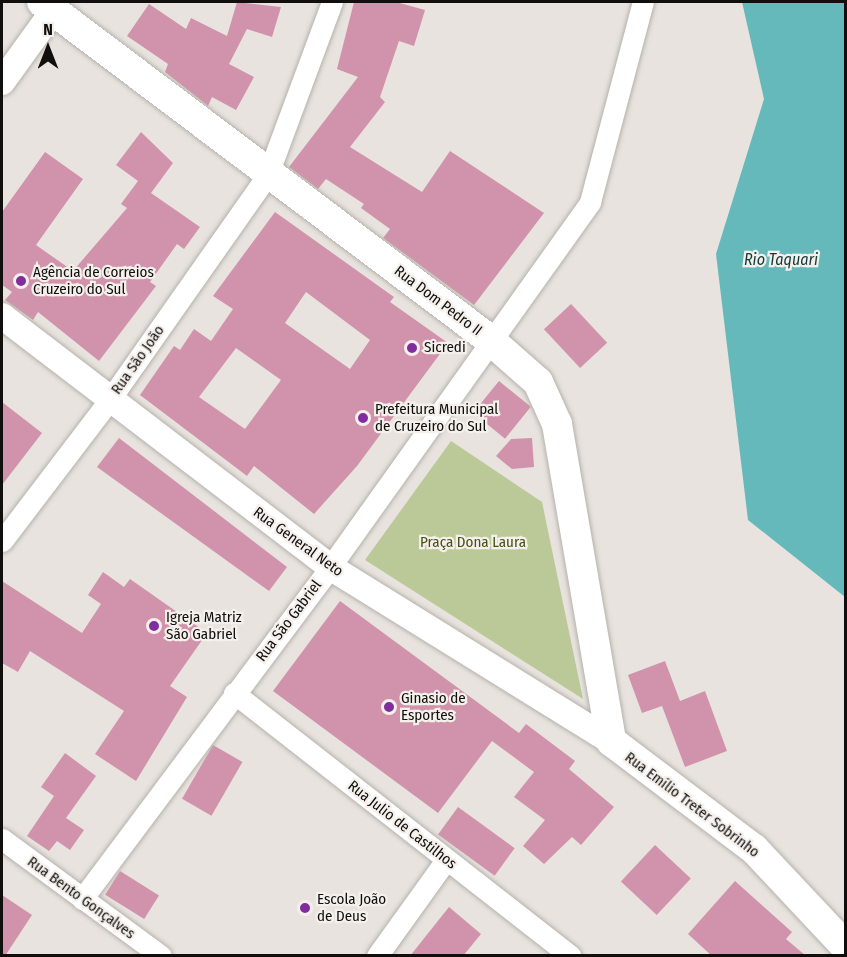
<!DOCTYPE html>
<html>
<head>
<meta charset="utf-8">
<style>
  body { margin:0 }
  #map { position:relative; width:847px; height:957px; overflow:hidden; background:#e8e3de; font-family:"Fira Sans Condensed",sans-serif }
  div>[style] { position:absolute }
  [style*='--x'] { left:calc(var(--x)*1px); top:calc(var(--y)*1px); width:calc(var(--w)*1px); rotate:calc(var(--a)*1deg) }
  .green>* { inset:0; background:#bbc998 }
  .water>* { inset:0; background:#66b9ba }
  .building>* { inset:0; background:#d193ab; transform-origin:0 0 }
  .roads { filter:drop-shadow(0 0 2px #b6b1ac) drop-shadow(0 0 2px #b6b1ac) }
  .minor>* { height:21px; margin:-10.5px; padding:0 10.5px; transform-origin:10.5px; border-radius:10.5px; background:#fff }
  .tertiary>* { height:26px; margin:-13px; padding:0 13px; transform-origin:13px; border-radius:13px; background:#fff }
  .secondary>* { height:30px; margin:-15px; padding:0 15px; transform-origin:15px; border-radius:15px; background:#fff }
  .dots>* { width:16px; height:16px; translate:-50% -50%; box-sizing:border-box; border:3px solid #f5f0eb; border-radius:50% }
  span { translate:-50% -50%; white-space:nowrap; text-align:center; line-height:1.15; -webkit-text-stroke:4.5px #f5f0eb; paint-order:stroke }
  .poi-label { font-size:15px; color:#100f0d }
  .left { translate:0 -50%; text-align:left }
  .street-label { font-size:15px; color:#100f0d }
  .park-label { font-size:15px; color:#455211 }
  .water-label { font-size:16px; color:#113a3a; font-style:italic }
  .frame { position:absolute; inset:0; border:3px solid #100f0d; pointer-events:none }
  .north { position:absolute; left:18px; top:18px; width:60px; height:60px; -webkit-text-stroke:4px #f5f0eb; paint-order:stroke; rotate:0deg; font-size:16px; font-weight:700; line-height:24px; text-align:center; color:#100f0d }
  .north::after { content:''; display:block; margin:auto; width:21px; height:27px; background:#100f0d; clip-path:polygon(50% 0,100% 100%,50% 72%,0 100%) }
</style>
</head>
<body>
<div id="map">
  <div class="green">
    <i style="clip-path:polygon(451px 441px,542px 502px,583px 699px,365px 560px)"></i>
  </div>
  <div class="water">
    <i style="clip-path:polygon(742px 2px,845px 2px,845px 597px,748px 520px,716px 254px,764px 99px)"></i>
  </div>
  <div class="building">
    <i style="clip-path:polygon(237px 2px,281px 7px,272px 37px,247px 29px,229px 64px,254px 77px,236px 110px,212px 97px,208px 106px,165px 72px,168px 64px,127px 36px,149px 4px,186px 29px,191px 18px,227px 36px)"></i>
    <i style="clip-path:polygon(354px 2px,396px 2px,425px 10px,414px 46px,399px 41px,380px 97px,385px 102px,350px 147px,422px 192px,450px 151px,544px 213px,474px 305px,383px 238px,390px 229px,361px 208px,364px 204px,326px 179px,318px 189px,289px 167px,358px 77px,337px 69px)"></i>
    <i style="clip-path:polygon(141px 132px,173px 163px,151px 193px,200px 227px,184px 249px,177px 244px,150px 282px,156px 286px,99px 361px,38px 312px,33px 320px,5px 300px,12px 292px,2px 285px,2px 212px,45px 152px,83px 179px,36px 245px,73px 271px,127px 208px,121px 204px,138px 181px,116px 165px)"></i>
    <i style="clip-path:polygon(evenodd,275px 212px,394px 297px,390px 302px,448px 343px,357px 466px,314px 514px,254px 466px,247px 476px,140px 395px,174px 346px,180px 350px,194px 329px,211px 341px,233px 309px,213px 296px,275px 212px,306px 292px,370px 340px,350px 369px,285px 323px,306px 292px,275px 212px,236px 348px,281px 380px,245px 429px,199px 397px,236px 348px)"></i>
    <i style="left:571px;top:304px;width:53px;height:37px;rotate:47deg"></i>
    <i style="left:499px;top:381px;width:41px;height:41px;rotate:39deg"></i>
    <i style="clip-path:polygon(2px 402px,42px 433px,2px 485px)"></i>
    <i style="clip-path:polygon(119px 438px,287px 567px,269px 591px,97px 467px)"></i>
    <i style="clip-path:polygon(532px 438px,534px 467px,512px 469px,496px 456px,511px 439px)"></i>
    <i style="clip-path:polygon(103px 572px,124px 587px,130px 579px,207px 633px,170px 686px,187px 697px,136px 781px,95px 754px,124px 711px,30px 651px,18px 672px,2px 663px,2px 581px,82px 633px,101px 604px,88px 595px)"></i>
    <i style="clip-path:polygon(340px 601px,519px 733px,526px 724px,575px 761px,569px 769px,614px 807px,581px 845px,572px 837px,544px 864px,523px 846px,545px 820px,514px 797px,534px 772px,492px 741px,438px 813px,273px 691px)"></i>
    <i style="clip-path:polygon(665px 661px,680px 701px,705px 691px,727px 751px,685px 767px,662px 706px,642px 713px,628px 675px)"></i>
    <i style="left:213px;top:745px;width:34px;height:62px;rotate:30deg"></i>
    <i style="clip-path:polygon(65px 753px,96px 776px,66px 818px,84px 830px,70px 850px,57px 841px,49px 851px,27px 836px,54px 796px,41px 787px)"></i>
    <i style="left:458px;top:807px;width:70px;height:34px;rotate:36deg"></i>
    <i style="left:655px;top:845px;width:49px;height:50px;rotate:43deg"></i>
    <i style="left:120px;top:871px;width:46px;height:28px;rotate:32deg"></i>
    <i style="clip-path:polygon(735px 881px,792px 932px,786px 939px,806px 956px,712px 956px,688px 934px)"></i>
    <i style="clip-path:polygon(2px 895px,32px 915px,5px 956px,2px 956px)"></i>
    <i style="clip-path:polygon(449px 907px,481px 934px,463px 956px,410px 956px)"></i>
  </div>
  <div class="roads">
    <div class="minor">
      <i style="--x:2;--y:541;--w:175;--a:-52.7"></i>
      <i style="--x:108;--y:402;--w:279;--a:-54.9"></i>
      <i style="--x:268;--y:174;--w:184;--a:-69.6"></i>
      <i style="--x:234;--y:693;--w:427;--a:38"></i>
      <i style="--x:2;--y:839;--w:197;--a:36.3"></i>
      <i style="--x:82;--y:899;--w:414;--a:-53.2"></i>
      <i style="--x:330;--y:567;--w:448;--a:-54.5"></i>
      <i style="--x:590;--y:202;--w:207;--a:-75.2"></i>
      <i style="--x:377;--y:956;--w:118;--a:-54.3"></i>
    </div>
    <div class="tertiary">
      <i style="--x:2;--y:82;--w:89;--a:-54.2"></i>
      <i style="--x:2;--y:316;--w:413;--a:37.4"></i>
      <i style="--x:330;--y:567;--w:331;--a:31.8"></i>
    </div>
    <div class="secondary">
      <i style="--x:42;--y:2;--w:560;--a:37.01"></i>
      <i style="--x:489;--y:339;--w:65;--a:41.3"></i>
      <i style="--x:538;--y:382;--w:46;--a:65.7"></i>
      <i style="--x:557;--y:424;--w:322;--a:80.3"></i>
      <i style="--x:611;--y:741;--w:179;--a:37.1"></i>
      <i style="--x:754;--y:849;--w:134;--a:46.8"></i>
    </div>
  </div>
  <div class="dots">
    <i style="left:21px;top:281px;background:#802e9d"></i>
    <i style="left:412px;top:348px;background:#802e9d"></i>
    <i style="left:363px;top:418px;background:#802e9d"></i>
    <i style="left:154px;top:626px;background:#802e9d"></i>
    <i style="left:389px;top:707px;background:#802e9d"></i>
    <i style="left:305px;top:908px;background:#802e9d"></i>
  </div>
  <div class="poi-label">
    <span class="left" style="left:33px;top:281px">Agência de Correios<br>Cruzeiro do Sul</span>
    <span class="left" style="left:424px;top:348px">Sicredi</span>
    <span class="left" style="left:375px;top:418px">Prefeitura Municipal<br>de Cruzeiro do Sul</span>
    <span class="left" style="left:166px;top:626px">Igreja Matriz<br>São Gabriel</span>
    <span class="left" style="left:401px;top:707px">Ginasio de<br>Esportes</span>
    <span class="left" style="left:317px;top:908px">Escola João<br>de Deus</span>
  </div>
  <div class="street-label">
    <span style="left:438px;top:301px;rotate:37deg">Rua Dom Pedro II</span>
    <span style="left:138px;top:360px;rotate:-55deg">Rua São João</span>
    <span style="left:298px;top:542px;rotate:36deg">Rua General Neto</span>
    <span style="left:289px;top:621px;rotate:-53deg">Rua São Gabriel</span>
    <span style="left:692px;top:805px;rotate:37deg">Rua Emílio Treter Sobrinho</span>
    <span style="left:402px;top:825px;rotate:38deg">Rua Julio de Castilhos</span>
    <span style="left:81px;top:898px;rotate:36deg">Rua Bento Gonçalves</span>
  </div>
  <div class="park-label">
    <span style="left:473px;top:543px">Praça Dona Laura</span>
  </div>
  <div class="water-label">
    <span style="left:781px;top:260px">Rio Taquari</span>
  </div>
  <div class="frame"></div>
  <div class="north">N</div>
</div>
</body>
</html>
